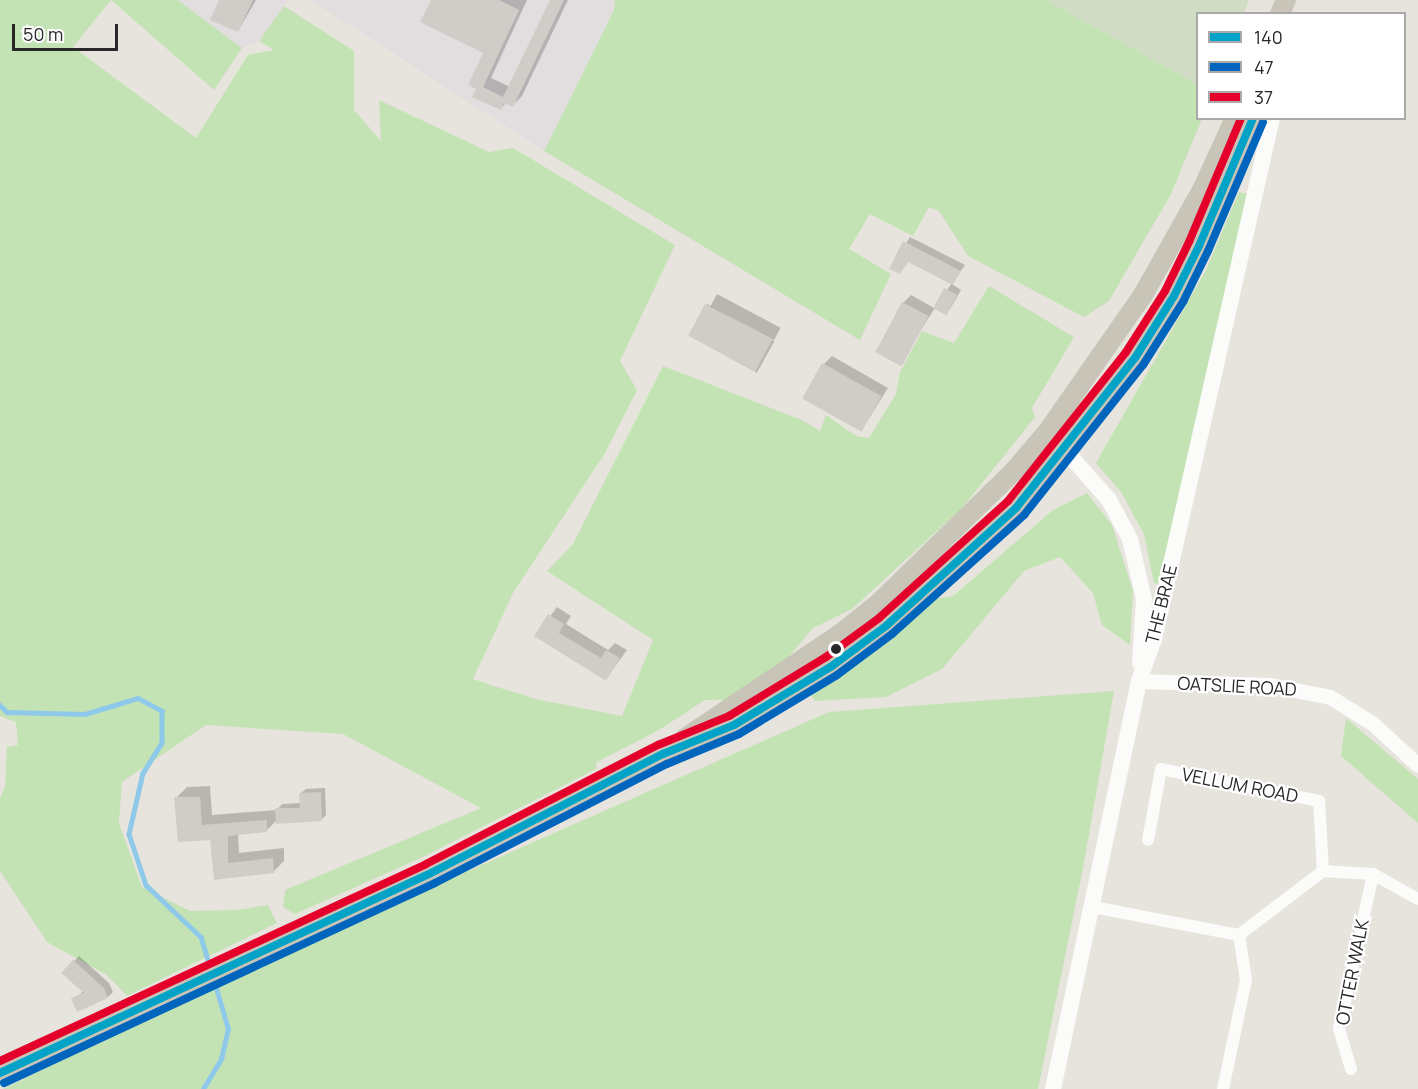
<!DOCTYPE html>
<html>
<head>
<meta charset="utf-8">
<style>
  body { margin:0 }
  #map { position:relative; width:1418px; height:1089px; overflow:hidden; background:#e7e4dd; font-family:Manrope,sans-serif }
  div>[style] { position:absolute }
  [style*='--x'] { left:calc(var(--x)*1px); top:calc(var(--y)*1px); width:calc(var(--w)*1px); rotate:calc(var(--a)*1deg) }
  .industrial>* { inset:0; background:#e2dee0 }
  .green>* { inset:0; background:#c4e3b5 }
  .cemetery>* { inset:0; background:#d0dcc4 }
  .shadow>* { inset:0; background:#0003; transform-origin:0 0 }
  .stream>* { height:4.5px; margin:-2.25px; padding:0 2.25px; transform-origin:2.25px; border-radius:2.25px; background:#8fc9ea }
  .building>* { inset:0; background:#d0cdc8; transform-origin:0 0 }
  .minor>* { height:12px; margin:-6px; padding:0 6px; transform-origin:6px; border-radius:6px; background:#fbfbfa }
  .tertiary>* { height:15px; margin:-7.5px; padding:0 7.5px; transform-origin:7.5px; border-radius:7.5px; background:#fbfbfa }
  .secondary>* { height:16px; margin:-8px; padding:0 8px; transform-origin:8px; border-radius:8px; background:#fbfbfa }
  .primary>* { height:20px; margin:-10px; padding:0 10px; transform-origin:10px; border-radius:10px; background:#c8c5b8 }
  .bus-1>* { height:8px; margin:-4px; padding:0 4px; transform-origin:4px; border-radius:4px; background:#02a3c6 }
  .bus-2>* { height:8px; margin:-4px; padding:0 4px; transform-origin:4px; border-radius:4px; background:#0065bd }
  .bus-3>* { height:8px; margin:-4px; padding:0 4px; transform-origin:4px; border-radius:4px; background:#e4002b }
  .dots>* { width:16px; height:16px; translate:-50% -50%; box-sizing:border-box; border:3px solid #fff; border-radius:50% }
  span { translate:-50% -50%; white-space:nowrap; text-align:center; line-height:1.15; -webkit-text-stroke:4.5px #fff; paint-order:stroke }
  .street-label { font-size:18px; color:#282828 }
  .legend { position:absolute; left:1196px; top:12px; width:210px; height:108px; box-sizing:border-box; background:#fff; border:2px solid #a9a9a9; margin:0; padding:8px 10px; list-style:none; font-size:18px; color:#282828 }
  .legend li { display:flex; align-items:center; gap:12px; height:30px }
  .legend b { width:30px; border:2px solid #a9a9a9 }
  .scale { position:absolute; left:12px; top:24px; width:106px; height:27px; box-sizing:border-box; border:3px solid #282828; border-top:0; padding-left:8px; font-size:18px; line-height:21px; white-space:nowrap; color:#282828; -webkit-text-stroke:4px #fff; paint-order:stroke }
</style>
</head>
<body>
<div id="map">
  <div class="industrial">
    <i style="clip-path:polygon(178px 0,288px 0,259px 41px,242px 48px)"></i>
    <i style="clip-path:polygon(311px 0,615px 0,614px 10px,544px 151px)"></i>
  </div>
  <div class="green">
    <i style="clip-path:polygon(0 0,178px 0,242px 48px,214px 90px,111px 0,73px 47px,196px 138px,248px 55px,274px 50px,259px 41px,284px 6px,354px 51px,354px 110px,381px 141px,379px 100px,489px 152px,513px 148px,675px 245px,620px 361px,637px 390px,605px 453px,513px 593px,473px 679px,494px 686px,536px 699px,622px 716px,653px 640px,547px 571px,573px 544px,663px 366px,802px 420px,820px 431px,826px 415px,856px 436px,869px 438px,896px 394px,900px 372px,922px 331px,954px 343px,989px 286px,1074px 337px,1032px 408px,1035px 417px,962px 508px,852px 609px,813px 628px,786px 660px,728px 700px,705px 700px,659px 730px,597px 762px,596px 769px,425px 856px,295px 914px,283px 907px,285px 890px,481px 808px,343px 734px,206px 725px,122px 782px,119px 823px,142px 887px,190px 911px,238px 910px,268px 905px,277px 923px,127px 996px,107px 975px,47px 942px,0 871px,0 798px,5px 787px,7px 747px,18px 745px,16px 722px,0 716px)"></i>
    <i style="clip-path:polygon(615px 0,1046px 0,1197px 84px,1198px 118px,1202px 119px,1171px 194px,1109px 301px,1084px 317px,968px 256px,939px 211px,929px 207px,913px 236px,870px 214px,849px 249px,891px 274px,860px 340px,544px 151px,614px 10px)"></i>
    <i style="clip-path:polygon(1239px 192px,1248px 194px,1161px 585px,1154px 583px,1144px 534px,1121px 492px,1096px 463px,1206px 270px)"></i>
    <i style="clip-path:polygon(1087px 493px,1112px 525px,1133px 591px,1130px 645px,1102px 625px,1093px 593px,1060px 557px,1024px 571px,942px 669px,886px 697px,815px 701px,809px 693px,933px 599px,953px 596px,1053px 510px)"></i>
    <i style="clip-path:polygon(1114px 691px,1084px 863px,1038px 1089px,3px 1089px,295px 947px,829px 712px)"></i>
    <i style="clip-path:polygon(1346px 718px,1418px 779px,1418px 823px,1341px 756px)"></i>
  </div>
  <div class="cemetery">
    <i style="clip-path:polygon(1046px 0,1249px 0,1244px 13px,1198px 14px,1197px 84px)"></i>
  </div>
  <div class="shadow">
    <i style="clip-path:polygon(221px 0,256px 0,238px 31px)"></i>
    <i style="clip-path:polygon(433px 0,527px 0,491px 78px,510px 87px,551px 0,568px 0,522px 96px,512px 106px,506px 103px,501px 108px,478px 88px,485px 53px)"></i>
    <i style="clip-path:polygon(910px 237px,965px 265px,952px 284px,961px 290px,950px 309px,945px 314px,935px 308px,900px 362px,903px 303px,911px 295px,934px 308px,952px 283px,909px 261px,900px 272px,891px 268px)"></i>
    <i style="left:717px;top:294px;width:72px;height:14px;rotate:28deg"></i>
    <i style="left:707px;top:304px;width:77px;height:36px;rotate:29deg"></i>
    <i style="clip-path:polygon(832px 356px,888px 388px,861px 431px,824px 364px)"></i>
    <i style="clip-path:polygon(557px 607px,571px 616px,566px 624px,608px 650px,615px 643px,627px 650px,606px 679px,536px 636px)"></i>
    <i style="clip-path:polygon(210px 786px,212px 815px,277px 810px,282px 804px,301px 803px,300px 794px,306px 789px,325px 788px,326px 815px,321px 820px,277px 820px,267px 830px,238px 834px,239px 853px,284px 848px,284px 861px,273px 872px,216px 878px,212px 838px,176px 798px,187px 787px)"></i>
    <i style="clip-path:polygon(79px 956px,109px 983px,113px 992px,108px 997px,73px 999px,84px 991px,63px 973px)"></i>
  </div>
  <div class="stream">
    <i style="--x:0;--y:705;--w:10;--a:45"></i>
    <i style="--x:7;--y:712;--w:78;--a:1.5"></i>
    <i style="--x:85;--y:714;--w:55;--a:-16.8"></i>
    <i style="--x:138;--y:698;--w:27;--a:28"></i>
    <i style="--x:162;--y:711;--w:32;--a:90"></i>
    <i style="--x:162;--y:743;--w:36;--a:122"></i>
    <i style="--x:143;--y:773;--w:63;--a:102.9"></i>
    <i style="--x:129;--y:834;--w:54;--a:71.6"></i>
    <i style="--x:146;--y:885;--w:76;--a:43.4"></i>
    <i style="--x:201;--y:937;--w:34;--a:73"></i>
    <i style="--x:203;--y:1089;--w:35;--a:-59"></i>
    <i style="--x:221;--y:1059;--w:31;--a:-77"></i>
    <i style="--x:228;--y:1029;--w:53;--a:-106.4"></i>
  </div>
  <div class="building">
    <i style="clip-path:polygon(219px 0,253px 0,238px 32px,210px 20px)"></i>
    <i style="clip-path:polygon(431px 0,499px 0,519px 10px,483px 87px,503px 97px,550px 0,564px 0,513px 107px,504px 103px,501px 110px,472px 97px,476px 89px,468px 85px,483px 53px,420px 22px)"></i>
    <i style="clip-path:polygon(903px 241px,961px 271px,953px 285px,908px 262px,900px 274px,889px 269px)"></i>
    <i style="left:944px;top:288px;width:15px;height:23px;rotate:28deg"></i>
    <i style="left:902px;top:302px;width:30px;height:57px;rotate:28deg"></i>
    <i style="left:705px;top:304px;width:76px;height:36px;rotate:28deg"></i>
    <i style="left:822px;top:363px;width:68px;height:41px;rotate:29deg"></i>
    <i style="clip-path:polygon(548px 614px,564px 624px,559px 633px,601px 658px,606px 650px,620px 658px,606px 681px,534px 636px)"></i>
    <i style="clip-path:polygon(321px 792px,322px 821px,276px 824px,275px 808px,300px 808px,299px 793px)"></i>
    <i style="clip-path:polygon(174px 797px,200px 797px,202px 825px,267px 820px,267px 832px,228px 836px,228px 863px,273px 858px,274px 873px,214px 880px,210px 840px,178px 842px)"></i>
    <i style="clip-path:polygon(73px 960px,104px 988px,108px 998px,77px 1012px,71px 998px,84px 993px,61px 973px)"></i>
  </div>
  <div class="minor">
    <i style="--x:1323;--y:871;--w:50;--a:3.4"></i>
    <i style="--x:1373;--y:874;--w:51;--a:29.1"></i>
    <i style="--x:1093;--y:907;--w:149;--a:10.9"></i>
    <i style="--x:1239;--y:935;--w:106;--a:-37.3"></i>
    <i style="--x:1323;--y:871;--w:70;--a:-93.3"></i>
    <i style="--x:1319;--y:801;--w:161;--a:-168.6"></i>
    <i style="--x:1161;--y:769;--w:72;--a:100.4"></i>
    <i style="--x:1351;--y:1069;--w:42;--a:-106.7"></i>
    <i style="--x:1339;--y:1029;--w:159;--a:-77.6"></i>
    <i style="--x:1223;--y:1089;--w:111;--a:-78.1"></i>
    <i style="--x:1246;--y:980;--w:46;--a:-98.8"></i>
  </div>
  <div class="tertiary">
    <i style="--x:1139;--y:681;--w:131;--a:1.7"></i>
    <i style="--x:1270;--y:685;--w:61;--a:11.3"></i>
    <i style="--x:1330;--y:697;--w:49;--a:31.8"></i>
    <i style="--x:1372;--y:723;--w:62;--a:42.4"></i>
  </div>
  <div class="secondary">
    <i style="--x:1048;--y:431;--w:92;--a:48.5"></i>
    <i style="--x:1109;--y:500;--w:44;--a:61.7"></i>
    <i style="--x:1130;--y:539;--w:62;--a:76.9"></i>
    <i style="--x:1144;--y:599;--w:64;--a:93.6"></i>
    <i style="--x:1053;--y:1089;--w:417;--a:-78.1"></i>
    <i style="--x:1139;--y:681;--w:45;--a:-70.3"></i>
    <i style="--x:1154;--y:639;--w:534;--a:-77.24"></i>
  </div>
  <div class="primary">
    <i style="--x:1280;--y:14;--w:15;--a:-67"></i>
    <i style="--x:685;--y:738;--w:187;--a:-33.9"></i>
    <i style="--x:840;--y:634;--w:50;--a:-38.5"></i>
    <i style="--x:879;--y:603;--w:190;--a:-44.4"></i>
    <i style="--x:1015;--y:470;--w:51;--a:-49.8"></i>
    <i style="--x:1048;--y:431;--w:166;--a:-55.1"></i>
    <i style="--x:1143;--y:295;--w:123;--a:-60.7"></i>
    <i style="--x:1203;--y:188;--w:77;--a:-65.4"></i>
    <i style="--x:0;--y:1073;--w:475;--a:-24.9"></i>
    <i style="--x:431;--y:873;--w:261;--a:-27.2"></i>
    <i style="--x:663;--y:754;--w:77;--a:-22.2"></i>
    <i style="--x:734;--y:725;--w:114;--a:-31"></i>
    <i style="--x:832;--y:666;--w:67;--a:-36.5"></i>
    <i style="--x:886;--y:626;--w:176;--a:-42.2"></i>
    <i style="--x:1016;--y:508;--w:191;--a:-51.6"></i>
    <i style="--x:1135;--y:358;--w:73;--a:-57.8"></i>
    <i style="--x:1174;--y:296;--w:56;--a:-63.4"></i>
    <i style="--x:1199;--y:246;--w:139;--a:-67.1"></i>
  </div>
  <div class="bus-1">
    <i style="--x:0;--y:1073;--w:475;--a:-24.9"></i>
    <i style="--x:431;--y:873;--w:261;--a:-27.2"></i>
    <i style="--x:663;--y:754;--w:77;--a:-22.2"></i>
    <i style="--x:734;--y:725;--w:114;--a:-31"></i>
    <i style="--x:832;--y:666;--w:67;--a:-36.5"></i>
    <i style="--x:886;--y:626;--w:176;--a:-42.2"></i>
    <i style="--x:1016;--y:508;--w:191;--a:-51.6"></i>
    <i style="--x:1135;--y:358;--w:73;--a:-57.8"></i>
    <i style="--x:1174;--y:296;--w:56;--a:-63.4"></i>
    <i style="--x:1199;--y:246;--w:139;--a:-67.1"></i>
  </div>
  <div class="bus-2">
    <i style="--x:4;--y:1083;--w:475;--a:-24.9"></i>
    <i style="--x:435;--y:883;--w:261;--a:-27.2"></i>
    <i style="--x:667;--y:764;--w:78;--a:-22.6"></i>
    <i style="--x:739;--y:734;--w:114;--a:-31"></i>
    <i style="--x:837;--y:675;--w:69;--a:-36.7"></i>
    <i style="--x:892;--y:634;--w:178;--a:-42"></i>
    <i style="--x:1024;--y:515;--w:191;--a:-51.6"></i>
    <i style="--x:1143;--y:365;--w:75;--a:-57.6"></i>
    <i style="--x:1183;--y:302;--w:57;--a:-63.9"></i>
    <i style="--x:1208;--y:251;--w:140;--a:-66.9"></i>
  </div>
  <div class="bus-3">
    <i style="--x:0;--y:1061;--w:469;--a:-24.8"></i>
    <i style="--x:426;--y:864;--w:261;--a:-27.2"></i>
    <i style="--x:658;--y:745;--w:77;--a:-22.2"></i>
    <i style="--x:729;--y:716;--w:114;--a:-31.3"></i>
    <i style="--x:826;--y:657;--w:66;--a:-36.3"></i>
    <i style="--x:879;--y:618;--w:174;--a:-42.2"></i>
    <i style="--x:1008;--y:501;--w:190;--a:-51.6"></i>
    <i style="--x:1126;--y:352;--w:72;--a:-57.4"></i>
    <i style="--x:1165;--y:291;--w:55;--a:-63.9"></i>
    <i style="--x:1189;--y:242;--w:134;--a:-67.2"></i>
  </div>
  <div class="dots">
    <i style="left:836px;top:649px;background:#282828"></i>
  </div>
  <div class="street-label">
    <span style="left:1161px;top:604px;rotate:-76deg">THE BRAE</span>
    <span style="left:1237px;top:686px;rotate:3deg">OATSLIE ROAD</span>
    <span style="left:1240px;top:785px;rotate:11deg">VELLUM ROAD</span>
    <span style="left:1352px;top:972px;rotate:-79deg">OTTER WALK</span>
  </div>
  <ul class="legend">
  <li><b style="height:8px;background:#02a3c6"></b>140</li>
  <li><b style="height:8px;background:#0065bd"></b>47</li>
  <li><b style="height:8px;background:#e4002b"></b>37</li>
  </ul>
  <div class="scale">50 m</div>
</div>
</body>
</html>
